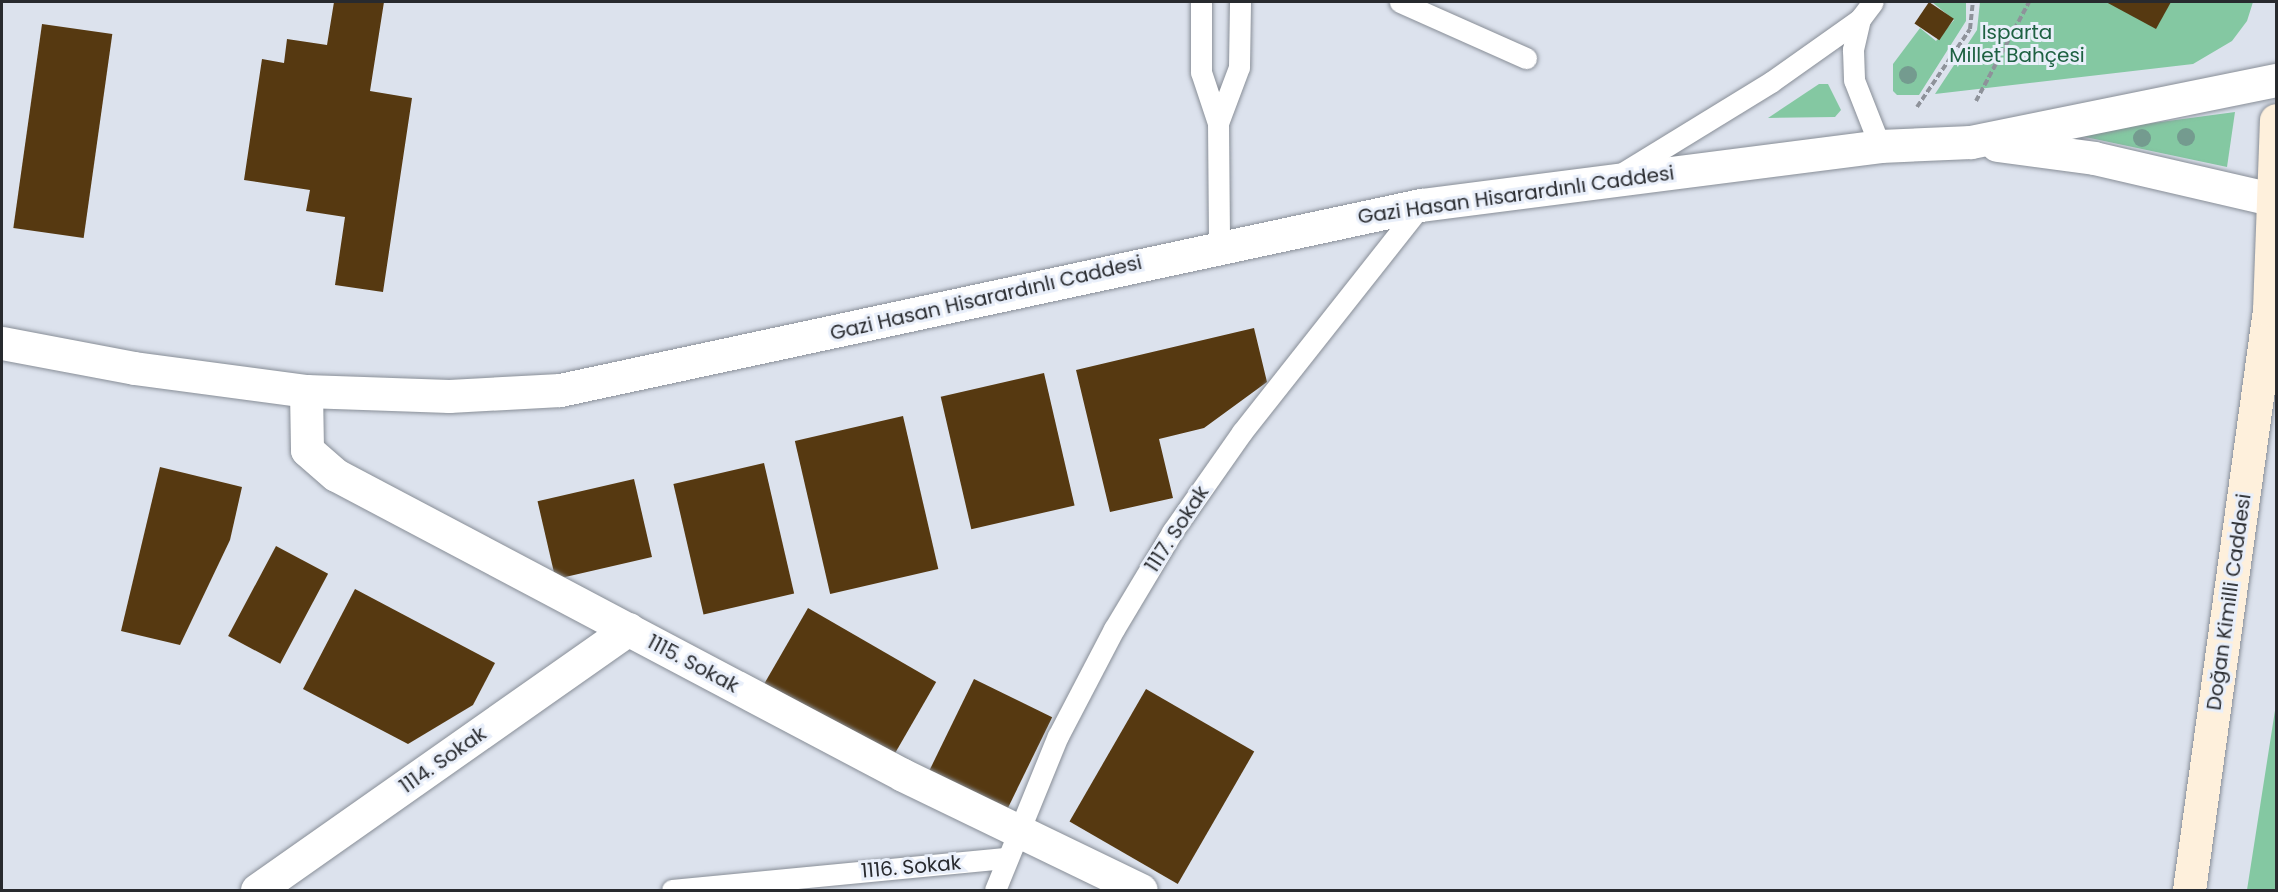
<!DOCTYPE html>
<html>
<head>
<meta charset="utf-8">
<style>
  body { margin:0 }
  #map { position:relative; width:2278px; height:892px; overflow:hidden; background:#dce2ed; font-family:Poppins,sans-serif }
  div>[style] { position:absolute }
  [style*='--x'] { left:calc(var(--x)*1px); top:calc(var(--y)*1px); width:calc(var(--w)*1px); rotate:calc(var(--a)*1deg) }
  .green>* { inset:0; background:#84c8a2 }
  .building>* { inset:0; background:#563911; transform-origin:0 0 }
  .path>* { height:4px; margin-top:-2px; transform-origin:0; background:repeating-linear-gradient(90deg,#8e929a 0 6px,transparent 0 9px) }
  .roads { filter:drop-shadow(0 0 2px #888e97) drop-shadow(0 0 2px #888e97) }
  .service>* { height:21px; margin:-10.5px; padding:0 10.5px; transform-origin:10.5px; border-radius:10.5px; background:#fff }
  .minor>* { height:33px; margin:-16.5px; padding:0 16.5px; transform-origin:16.5px; border-radius:16.5px; background:#fff }
  .tertiary>* { height:33px; margin:-16.5px; padding:0 16.5px; transform-origin:16.5px; border-radius:16.5px; background:#fff }
  .secondary>* { height:33px; margin:-16.5px; padding:0 16.5px; transform-origin:16.5px; border-radius:16.5px; background:#fef0dc }
  .trees>* { width:18px; height:18px; margin:-9px; border-radius:50%; background:#749b8f }
  span { translate:-50% -50%; white-space:nowrap; text-align:center; line-height:1.15; -webkit-text-stroke:6px #e9effa; paint-order:stroke }
  .park-label { font-size:20px; color:#1e6142 }
  .street-label { font-size:20px; color:#282a2e }
  .frame { position:absolute; inset:0; border:3px solid #282a2e; pointer-events:none }
</style>
</head>
<body>
<div id="map">
  <div class="green">
    <i style="clip-path:polygon(1932px 2px,1966px 2px,1966px 21px,1919px 95px,1897px 95px,1893px 91px,1893px 64px,1920px 28px,1936px 41px,1954px 20px)"></i>
    <i style="clip-path:polygon(1980px 2px,2253px 2px,2247px 21px,2232px 41px,2193px 64px,1935px 94px,1977px 30px)"></i>
    <i style="clip-path:polygon(1819px 84px,1828px 84px,1841px 110px,1835px 117px,1768px 118px)"></i>
    <i style="clip-path:polygon(2235px 112px,2227px 167px,2071px 134px)"></i>
    <i style="clip-path:polygon(2276px 704px,2276px 890px,2247px 890px)"></i>
  </div>
  <div class="building">
    <i style="clip-path:polygon(334px 2px,384px 2px,370px 91px,412px 98px,383px 292px,335px 285px,345px 217px,306px 211px,310px 190px,244px 180px,262px 59px,284px 63px,287px 39px,327px 45px)"></i>
    <i style="left:1929px;top:2px;width:30px;height:26px;rotate:34deg"></i>
    <i style="clip-path:polygon(2106px 2px,2171px 2px,2156px 29px)"></i>
    <i style="left:42px;top:24px;width:71px;height:206px;rotate:8deg"></i>
    <i style="clip-path:polygon(1254px 328px,1267px 382px,1204px 428px,1159px 439px,1173px 498px,1110px 512px,1076px 370px)"></i>
    <i style="left:1044px;top:373px;width:136px;height:106px;rotate:77deg"></i>
    <i style="left:903px;top:416px;width:157px;height:111px;rotate:77deg"></i>
    <i style="left:764px;top:463px;width:134px;height:93px;rotate:77deg"></i>
    <i style="clip-path:polygon(160px 467px,242px 487px,230px 540px,180px 645px,121px 631px)"></i>
    <i style="left:634px;top:479px;width:80px;height:99px;rotate:77deg"></i>
    <i style="left:276px;top:546px;width:59px;height:102px;rotate:28deg"></i>
    <i style="clip-path:polygon(355px 589px,495px 663px,473px 705px,408px 744px,303px 689px)"></i>
    <i style="left:808px;top:608px;width:148px;height:91px;rotate:30deg"></i>
    <i style="left:974px;top:679px;width:87px;height:106px;rotate:26deg"></i>
    <i style="left:1146px;top:689px;width:125px;height:153px;rotate:30deg"></i>
  </div>
  <div class="path">
    <i style="--x:1976;--y:101;--w:112;--a:-61.8"></i>
    <i style="--x:1917;--y:107;--w:94;--a:-55.8"></i>
    <i style="--x:1970;--y:29;--w:27;--a:-84"></i>
  </div>
  <div class="roads">
    <div class="service">
      <i style="--x:1201;--y:2;--w:70;--a:90"></i>
      <i style="--x:1201;--y:72;--w:54;--a:71.6"></i>
      <i style="--x:1218;--y:123;--w:122;--a:89.5"></i>
      <i style="--x:1400;--y:2;--w:138;--a:24"></i>
      <i style="--x:1860;--y:19;--w:21;--a:-53"></i>
      <i style="--x:1218;--y:123;--w:60;--a:-69.4"></i>
      <i style="--x:1239;--y:67;--w:65;--a:-89.1"></i>
      <i style="--x:1621;--y:174;--w:176;--a:-31.5"></i>
      <i style="--x:1771;--y:82;--w:109;--a:-35.3"></i>
      <i style="--x:1860;--y:19;--w:32;--a:103"></i>
      <i style="--x:1853;--y:50;--w:30;--a:88"></i>
      <i style="--x:1854;--y:80;--w:71;--a:68.5"></i>
      <i style="--x:672;--y:890;--w:337;--a:-5.5"></i>
      <i style="--x:995;--y:890;--w:166;--a:-67.8"></i>
      <i style="--x:1058;--y:736;--w:121;--a:-62.4"></i>
      <i style="--x:1114;--y:629;--w:113;--a:-59.1"></i>
      <i style="--x:1172;--y:532;--w:122;--a:-55"></i>
      <i style="--x:1242;--y:432;--w:289;--a:-51.7"></i>
    </div>
    <div class="minor">
      <i style="--x:306;--y:391;--w:59;--a:89"></i>
      <i style="--x:307;--y:450;--w:38;--a:41"></i>
      <i style="--x:336;--y:475;--w:641;--a:27.88"></i>
      <i style="--x:903;--y:775;--w:264;--a:25.8"></i>
      <i style="--x:257;--y:890;--w:454;--a:-35.1"></i>
    </div>
    <div class="tertiary">
      <i style="--x:1997;--y:145;--w:98;--a:7.6"></i>
      <i style="--x:2094;--y:158;--w:187;--a:13"></i>
      <i style="--x:2;--y:343;--w:134;--a:10.7"></i>
      <i style="--x:134;--y:368;--w:174;--a:7.6"></i>
      <i style="--x:306;--y:391;--w:143;--a:2"></i>
      <i style="--x:449;--y:396;--w:111;--a:-3.1"></i>
      <i style="--x:560;--y:390;--w:881;--a:-12.13"></i>
      <i style="--x:1421;--y:205;--w:463;--a:-7.3"></i>
      <i style="--x:1880;--y:146;--w:91;--a:-2.5"></i>
      <i style="--x:1971;--y:142;--w:311;--a:-11.5"></i>
    </div>
    <div class="secondary">
      <i style="--x:2189;--y:890;--w:585;--a:-82.15"></i>
      <i style="--x:2269;--y:310;--w:190;--a:-87.9"></i>
    </div>
  </div>
  <div class="trees">
    <i style="left:1908px;top:75px"></i>
    <i style="left:2186px;top:137px"></i>
    <i style="left:2142px;top:138px"></i>
  </div>
  <div class="park-label">
    <span style="left:2017px;top:44px">Isparta<br>Millet Bahçesi</span>
  </div>
  <div class="street-label">
    <span style="left:1516px;top:195px;rotate:-8deg">Gazi Hasan Hisarardınlı Caddesi</span>
    <span style="left:986px;top:298px;rotate:-13deg">Gazi Hasan Hisarardınlı Caddesi</span>
    <span style="left:1177px;top:529px;rotate:-57deg">1117. Sokak</span>
    <span style="left:2229px;top:602px;rotate:-82deg">Doğan Kimilli Caddesi</span>
    <span style="left:693px;top:664px;rotate:28deg">1115. Sokak</span>
    <span style="left:443px;top:760px;rotate:-35deg">1114. Sokak</span>
    <span style="left:911px;top:867px;rotate:-5deg">1116. Sokak</span>
  </div>
  <div class="frame"></div>
</div>
</body>
</html>
